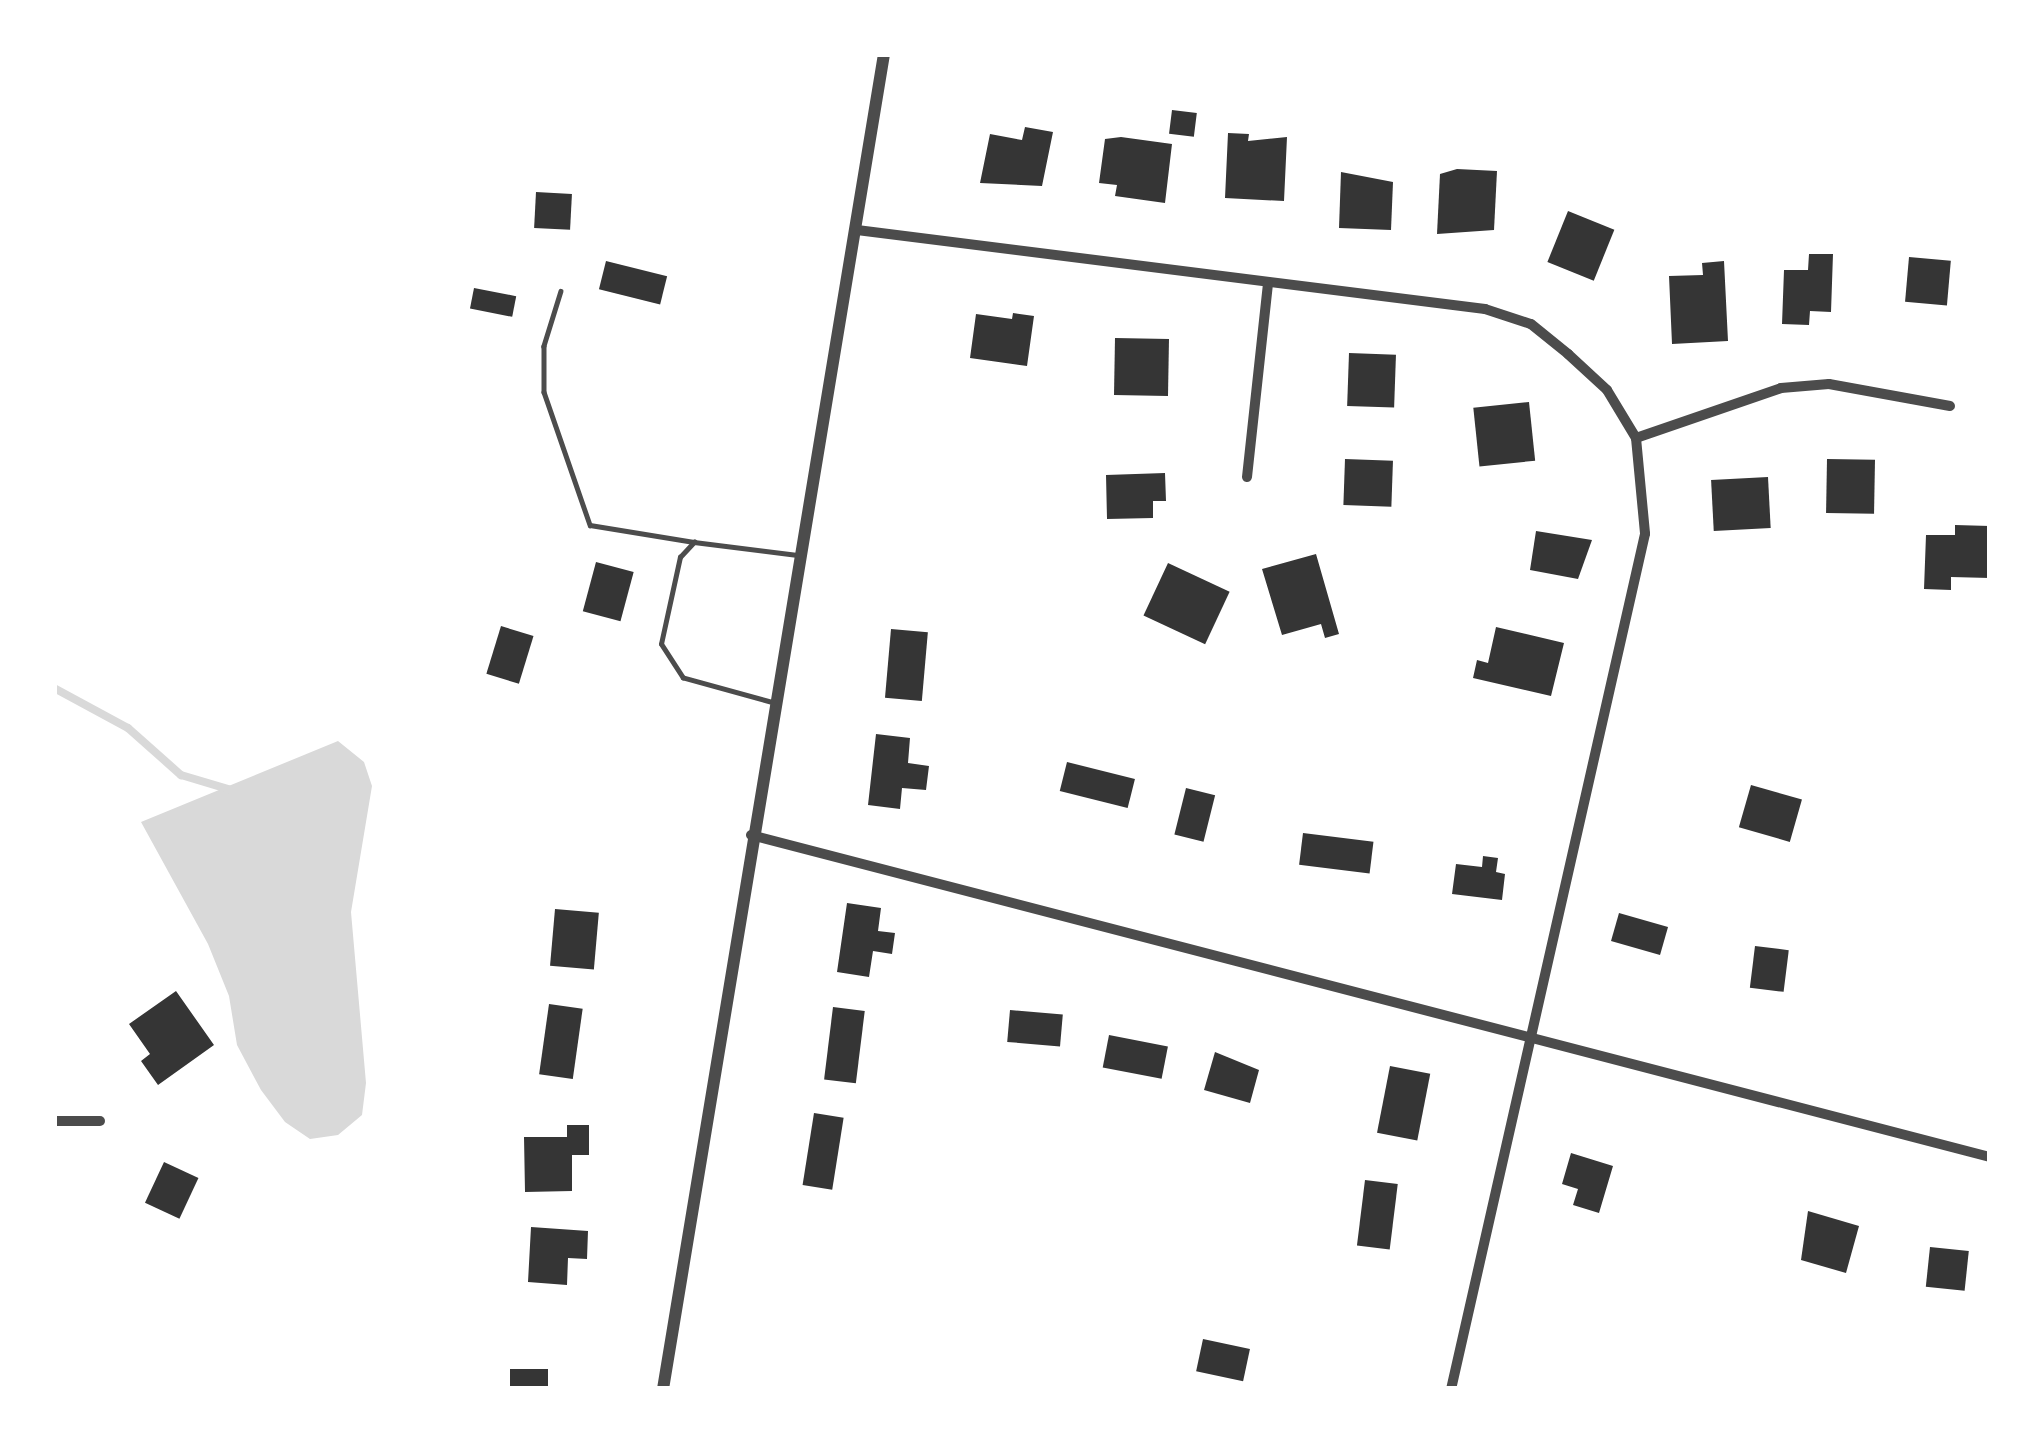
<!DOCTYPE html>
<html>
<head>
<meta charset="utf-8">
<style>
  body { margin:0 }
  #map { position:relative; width:2044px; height:1443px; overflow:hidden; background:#fff; font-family:"Work Sans",sans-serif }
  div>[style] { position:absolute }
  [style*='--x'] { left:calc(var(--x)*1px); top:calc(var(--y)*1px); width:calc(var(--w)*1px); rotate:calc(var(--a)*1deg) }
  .water>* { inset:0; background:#d9d9d9 }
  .stream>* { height:8px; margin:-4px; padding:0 4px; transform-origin:4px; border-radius:4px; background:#d9d9d9 }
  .building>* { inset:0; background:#353535; transform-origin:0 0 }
  .service>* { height:4.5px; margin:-2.25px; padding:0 2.25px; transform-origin:2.25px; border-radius:2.25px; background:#4c4c4c }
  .minor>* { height:10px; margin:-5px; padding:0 5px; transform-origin:5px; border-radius:5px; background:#4c4c4c }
  .tertiary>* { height:12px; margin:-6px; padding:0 6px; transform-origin:6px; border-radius:6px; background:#4c4c4c }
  span { translate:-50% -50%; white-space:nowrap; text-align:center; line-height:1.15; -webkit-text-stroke:9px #fff; paint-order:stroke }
  .frame { position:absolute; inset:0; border:57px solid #fff; pointer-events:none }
</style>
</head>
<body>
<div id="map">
  <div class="water">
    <i style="clip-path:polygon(338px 741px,364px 762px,372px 786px,351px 912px,366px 1083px,362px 1115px,338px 1135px,310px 1139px,285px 1122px,261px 1090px,237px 1045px,229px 996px,208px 944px,141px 822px)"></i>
  </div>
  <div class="stream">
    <i style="--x:54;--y:688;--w:84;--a:28.4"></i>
    <i style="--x:128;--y:728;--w:71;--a:41.6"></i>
    <i style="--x:181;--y:775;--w:52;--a:16.7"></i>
  </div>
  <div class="building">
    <i style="left:1172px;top:110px;width:25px;height:24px;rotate:7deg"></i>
    <i style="clip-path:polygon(1025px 127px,1053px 132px,1042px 186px,980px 183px,990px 134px,1022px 140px)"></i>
    <i style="clip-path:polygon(1228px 133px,1249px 134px,1248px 141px,1287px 137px,1284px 201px,1225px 198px)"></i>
    <i style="clip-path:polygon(1121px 137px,1172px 144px,1165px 203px,1115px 196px,1117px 185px,1099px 183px,1105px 139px)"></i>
    <i style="clip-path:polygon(1457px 169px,1497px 171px,1494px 230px,1437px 234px,1440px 174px)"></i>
    <i style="clip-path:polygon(1341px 172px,1393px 182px,1391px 230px,1339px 228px)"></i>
    <i style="left:536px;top:192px;width:36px;height:36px;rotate:3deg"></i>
    <i style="left:1568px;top:211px;width:50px;height:55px;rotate:22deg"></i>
    <i style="clip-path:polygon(1809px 254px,1833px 254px,1831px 312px,1810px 311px,1809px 325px,1782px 324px,1784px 270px,1808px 270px)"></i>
    <i style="left:1909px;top:257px;width:42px;height:45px;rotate:5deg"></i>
    <i style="left:606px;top:261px;width:63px;height:29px;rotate:14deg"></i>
    <i style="clip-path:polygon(1724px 261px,1728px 341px,1672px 344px,1669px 276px,1703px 275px,1702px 263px)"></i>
    <i style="left:474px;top:288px;width:43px;height:21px;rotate:11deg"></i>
    <i style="clip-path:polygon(1013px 313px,1034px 316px,1027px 366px,970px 358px,976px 314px,1012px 319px)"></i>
    <i style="left:1115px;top:338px;width:54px;height:57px;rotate:1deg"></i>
    <i style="left:1349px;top:353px;width:47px;height:53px;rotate:2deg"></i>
    <i style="left:1529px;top:402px;width:59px;height:56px;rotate:84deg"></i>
    <i style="left:1345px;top:459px;width:48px;height:46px;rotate:2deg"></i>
    <i style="left:1827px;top:459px;width:48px;height:54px;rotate:1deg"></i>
    <i style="clip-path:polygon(1165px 473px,1166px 501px,1153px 501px,1153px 518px,1107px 519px,1106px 475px)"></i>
    <i style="left:1768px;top:477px;width:51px;height:57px;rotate:87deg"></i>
    <i style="clip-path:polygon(1955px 525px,1990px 526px,1990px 578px,1951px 577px,1951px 590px,1924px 589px,1926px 535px,1955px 535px)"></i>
    <i style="clip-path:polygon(1536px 531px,1592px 540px,1578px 579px,1530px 570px)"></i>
    <i style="clip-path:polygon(1316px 554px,1339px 634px,1325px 638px,1321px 624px,1282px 635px,1262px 569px)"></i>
    <i style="left:596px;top:562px;width:39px;height:51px;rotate:15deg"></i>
    <i style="left:1168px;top:563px;width:68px;height:58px;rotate:25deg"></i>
    <i style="left:501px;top:626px;width:34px;height:50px;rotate:17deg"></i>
    <i style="clip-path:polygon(1496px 627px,1564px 643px,1551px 696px,1473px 678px,1477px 660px,1488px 663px)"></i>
    <i style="left:891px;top:629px;width:37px;height:69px;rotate:5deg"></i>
    <i style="clip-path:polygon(876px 734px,910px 738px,908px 763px,929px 766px,926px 790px,902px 788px,900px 809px,868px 805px)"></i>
    <i style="left:1067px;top:762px;width:70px;height:30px;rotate:14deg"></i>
    <i style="left:1751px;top:785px;width:53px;height:44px;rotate:16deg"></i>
    <i style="left:1186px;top:788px;width:30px;height:48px;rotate:14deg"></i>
    <i style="left:1303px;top:833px;width:71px;height:32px;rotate:7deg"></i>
    <i style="clip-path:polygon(1483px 856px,1498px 858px,1496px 872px,1505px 874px,1502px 900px,1452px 894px,1456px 864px,1482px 867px)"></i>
    <i style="clip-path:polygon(847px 903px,881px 908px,878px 931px,895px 933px,892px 954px,873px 951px,869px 977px,837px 972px)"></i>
    <i style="left:555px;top:909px;width:44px;height:57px;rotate:5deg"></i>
    <i style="left:1619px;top:913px;width:51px;height:29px;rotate:16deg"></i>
    <i style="left:1755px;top:946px;width:34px;height:42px;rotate:7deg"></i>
    <i style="clip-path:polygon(176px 991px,214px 1045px,158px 1085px,141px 1061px,150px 1054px,129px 1024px)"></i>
    <i style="left:549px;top:1004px;width:34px;height:71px;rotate:8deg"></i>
    <i style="left:833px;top:1007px;width:32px;height:73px;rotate:7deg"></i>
    <i style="left:1010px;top:1010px;width:53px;height:32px;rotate:5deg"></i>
    <i style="left:1109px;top:1035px;width:60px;height:33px;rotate:11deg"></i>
    <i style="clip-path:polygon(1215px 1052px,1259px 1070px,1250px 1103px,1204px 1090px)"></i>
    <i style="left:1390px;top:1066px;width:41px;height:68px;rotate:11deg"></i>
    <i style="left:814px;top:1113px;width:30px;height:73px;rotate:9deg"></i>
    <i style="clip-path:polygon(567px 1125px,589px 1125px,589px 1155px,572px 1155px,572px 1191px,525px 1192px,524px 1137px,567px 1137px)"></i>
    <i style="clip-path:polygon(1571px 1153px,1613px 1166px,1599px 1213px,1573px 1205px,1578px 1189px,1562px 1184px)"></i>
    <i style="left:164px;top:1162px;width:38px;height:45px;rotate:25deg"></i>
    <i style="left:1365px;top:1180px;width:33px;height:66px;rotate:7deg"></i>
    <i style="clip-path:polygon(1808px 1211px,1859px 1226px,1846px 1273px,1801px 1260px)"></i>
    <i style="clip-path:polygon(531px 1227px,588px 1231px,587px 1259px,568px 1258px,567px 1285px,528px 1282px)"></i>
    <i style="left:1930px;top:1247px;width:39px;height:40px;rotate:6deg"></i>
    <i style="left:1203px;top:1339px;width:48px;height:33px;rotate:12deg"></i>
    <i style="left:548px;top:1369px;width:20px;height:38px;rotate:90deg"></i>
  </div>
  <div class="service">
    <i style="--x:561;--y:291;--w:58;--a:107.2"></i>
    <i style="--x:544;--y:346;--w:46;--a:90"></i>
    <i style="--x:544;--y:392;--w:141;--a:70.9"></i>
    <i style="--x:590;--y:525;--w:105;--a:9.3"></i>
    <i style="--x:774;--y:703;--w:94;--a:-164.6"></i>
    <i style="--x:683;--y:678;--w:40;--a:-122.9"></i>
    <i style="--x:661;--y:644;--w:89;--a:-77.7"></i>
    <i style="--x:680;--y:557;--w:21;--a:-47"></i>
    <i style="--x:694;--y:542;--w:104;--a:7.2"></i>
  </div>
  <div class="minor">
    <i style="--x:857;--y:230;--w:633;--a:7.17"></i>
    <i style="--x:1485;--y:309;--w:48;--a:18.1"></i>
    <i style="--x:1531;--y:324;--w:48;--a:39"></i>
    <i style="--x:1568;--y:354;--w:53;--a:42.7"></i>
    <i style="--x:1607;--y:390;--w:56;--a:58.9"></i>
    <i style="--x:1636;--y:438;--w:96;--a:84.6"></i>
    <i style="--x:1645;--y:534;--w:877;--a:102.78"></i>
    <i style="--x:1636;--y:438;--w:153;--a:-19"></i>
    <i style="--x:1781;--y:388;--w:48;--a:-4.8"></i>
    <i style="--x:1829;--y:384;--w:123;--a:10.3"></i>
    <i style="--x:1247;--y:477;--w:195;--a:-83.8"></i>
    <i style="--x:751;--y:835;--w:1280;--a:14.57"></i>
    <i style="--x:54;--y:1121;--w:46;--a:0"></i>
  </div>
  <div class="tertiary">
    <i style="--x:663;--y:1389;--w:1353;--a:-80.6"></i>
  </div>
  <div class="frame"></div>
</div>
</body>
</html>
